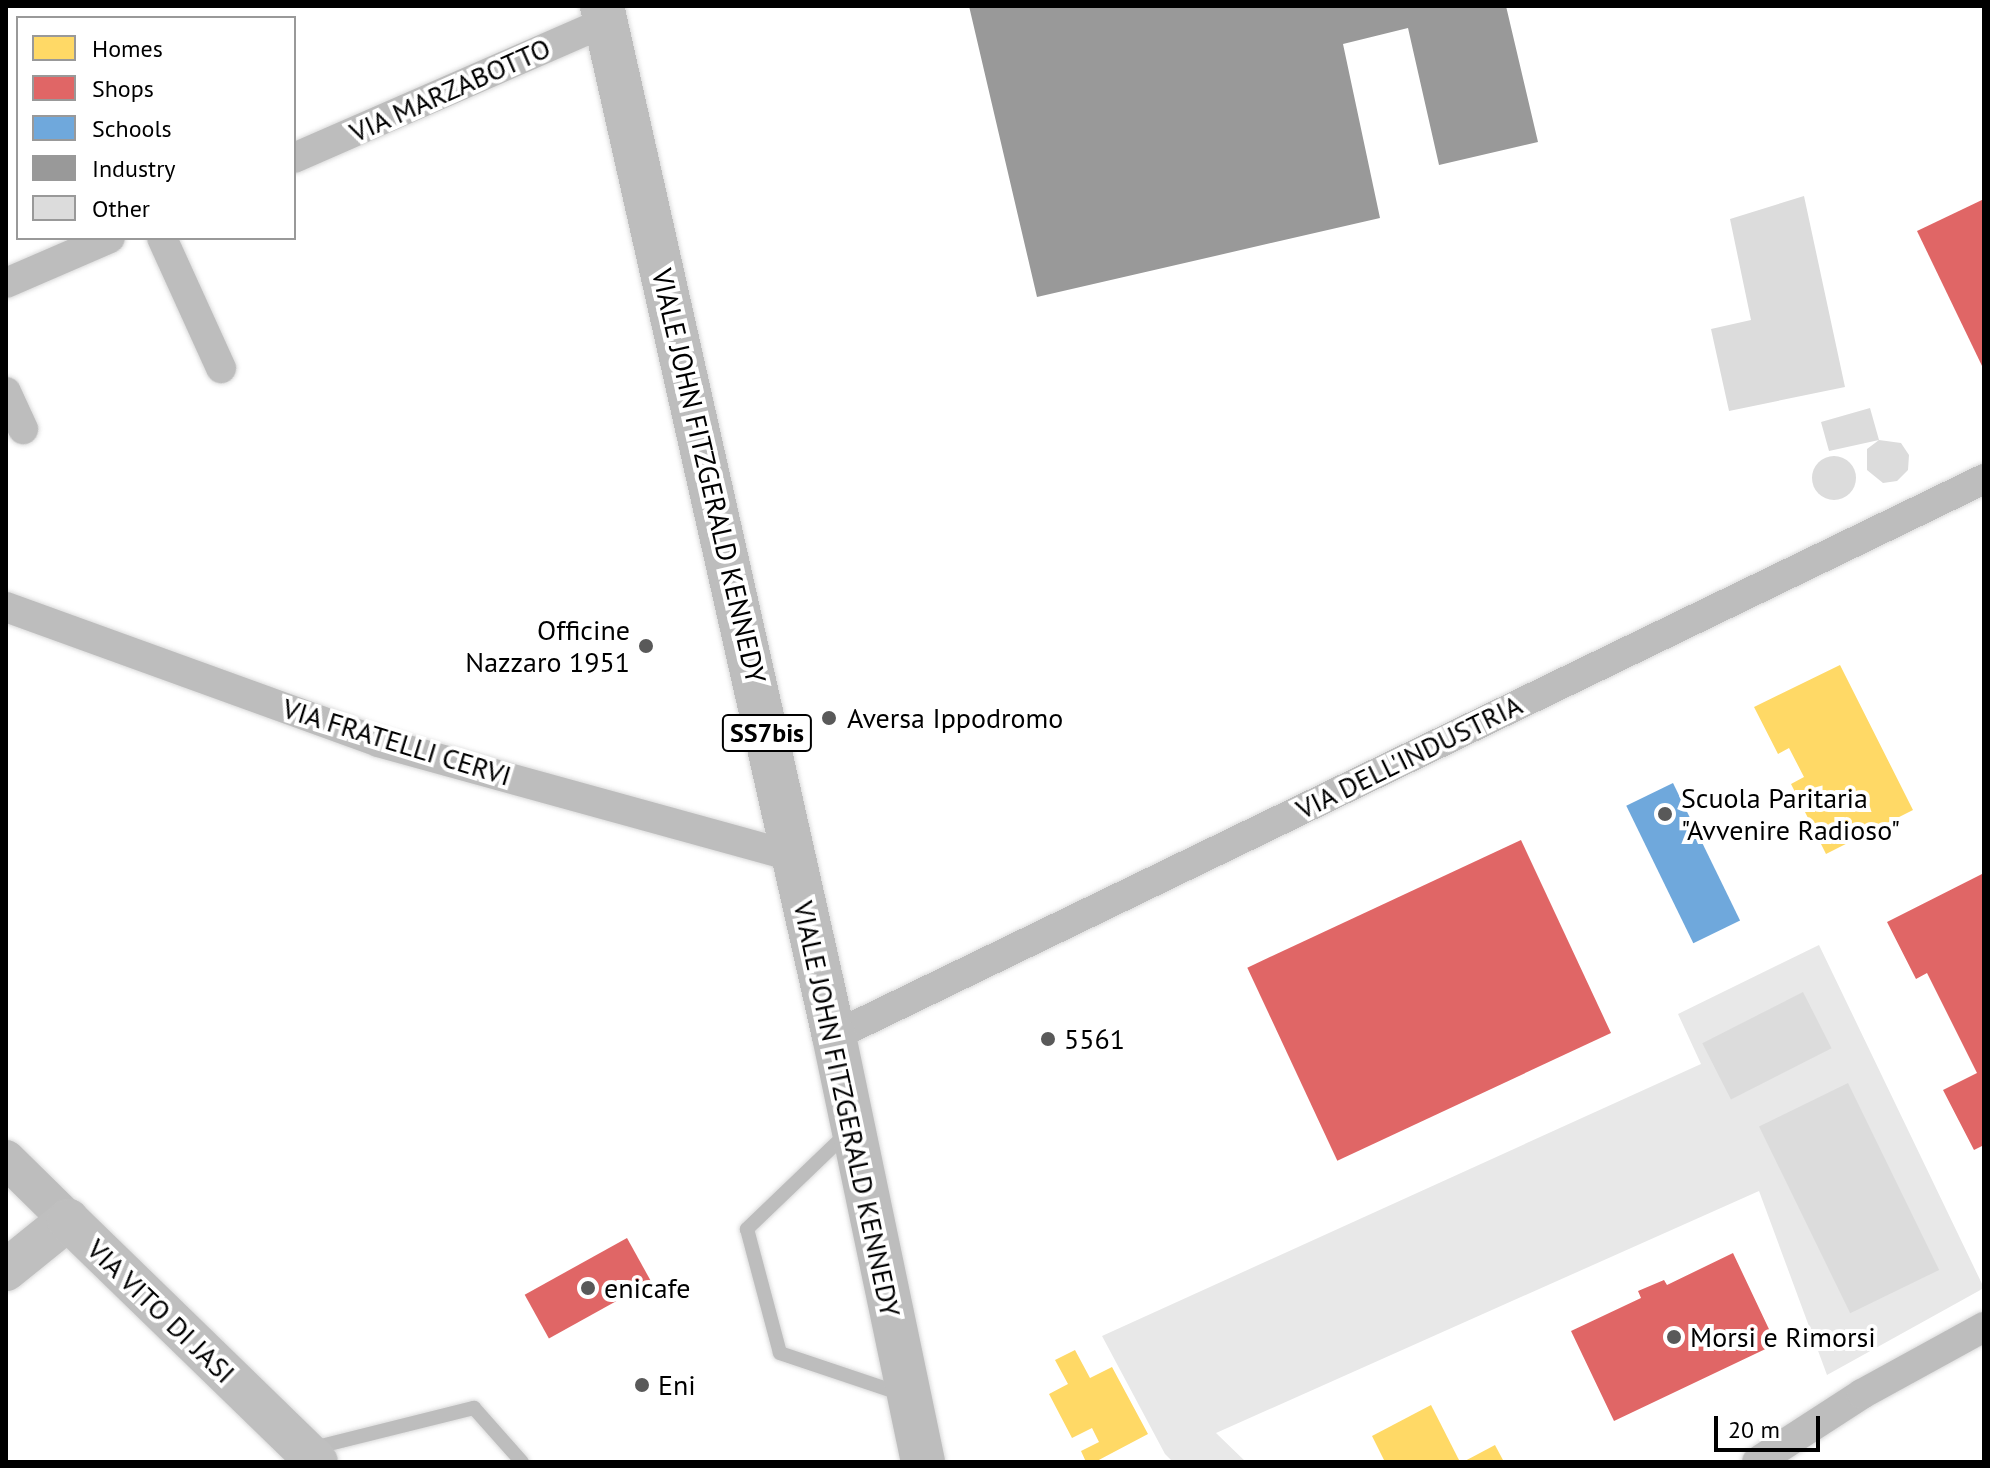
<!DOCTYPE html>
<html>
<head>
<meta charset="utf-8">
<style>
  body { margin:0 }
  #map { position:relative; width:1990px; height:1468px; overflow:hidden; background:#fff; font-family:"PT Sans",sans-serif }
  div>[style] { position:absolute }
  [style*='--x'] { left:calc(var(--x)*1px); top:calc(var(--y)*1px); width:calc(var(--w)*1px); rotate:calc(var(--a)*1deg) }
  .green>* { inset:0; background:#e8e8e8 }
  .homes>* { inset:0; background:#ffd966 }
  .shops>* { inset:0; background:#e06666; transform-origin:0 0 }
  .schools>* { inset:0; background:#6fa8dc; transform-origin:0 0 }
  .industry>* { inset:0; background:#999 }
  .building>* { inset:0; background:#dcdcdc; transform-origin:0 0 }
  .round { border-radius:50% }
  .roads { filter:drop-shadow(0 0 2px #dbdbdb) drop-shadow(0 0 2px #dbdbdb) }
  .service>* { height:14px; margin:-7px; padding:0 7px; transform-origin:7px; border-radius:7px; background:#bdbdbd }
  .minor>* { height:30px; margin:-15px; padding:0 15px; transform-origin:15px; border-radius:15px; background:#bdbdbd }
  .tertiary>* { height:38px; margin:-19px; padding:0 19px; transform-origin:19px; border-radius:19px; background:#bdbdbd }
  .secondary>* { height:42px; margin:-21px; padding:0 21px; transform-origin:21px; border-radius:21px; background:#bfbfbf }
  .primary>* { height:44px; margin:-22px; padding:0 22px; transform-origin:22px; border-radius:22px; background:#bdbdbd }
  .dots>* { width:22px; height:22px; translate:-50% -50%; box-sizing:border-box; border:4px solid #fff; border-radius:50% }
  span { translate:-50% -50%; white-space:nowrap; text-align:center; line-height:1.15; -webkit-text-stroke:8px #fff; paint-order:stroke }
  .shield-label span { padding:2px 6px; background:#fff; border:2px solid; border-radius:6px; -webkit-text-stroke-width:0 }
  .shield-label { font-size:26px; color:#000; font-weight:700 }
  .street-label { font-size:28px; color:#000 }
  .poi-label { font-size:28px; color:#000 }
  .right { translate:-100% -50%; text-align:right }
  .left { translate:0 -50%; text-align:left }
  .frame { position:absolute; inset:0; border:8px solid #000; pointer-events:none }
  .legend { position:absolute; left:16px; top:16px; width:280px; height:224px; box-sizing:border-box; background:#fff; border:2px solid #999; margin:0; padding:10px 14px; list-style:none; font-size:24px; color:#000 }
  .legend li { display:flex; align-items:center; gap:16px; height:40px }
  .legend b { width:40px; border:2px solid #999 }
  .scale { position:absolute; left:1714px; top:1416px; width:106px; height:36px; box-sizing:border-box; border:4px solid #000; border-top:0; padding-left:10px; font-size:24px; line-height:28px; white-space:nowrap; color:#000; -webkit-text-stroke:6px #fff; paint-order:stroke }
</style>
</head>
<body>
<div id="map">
  <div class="green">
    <i style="clip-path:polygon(1819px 945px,1984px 1288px,1827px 1375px,1759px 1191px,1216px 1433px,1246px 1462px,1173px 1462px,1165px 1454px,1102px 1336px,1701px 1064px,1678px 1014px)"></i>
  </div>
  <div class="homes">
    <i style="clip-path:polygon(1840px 665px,1913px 810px,1826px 854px,1791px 784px,1804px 777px,1789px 748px,1778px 754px,1754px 707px)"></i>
    <i style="clip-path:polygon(1075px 1350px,1090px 1378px,1112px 1367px,1148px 1434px,1095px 1462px,1086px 1462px,1081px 1451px,1099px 1442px,1092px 1428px,1072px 1438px,1049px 1394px,1068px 1384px,1055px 1360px)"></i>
    <i style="clip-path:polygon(1431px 1405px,1460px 1462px,1385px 1462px,1372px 1436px)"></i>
    <i style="clip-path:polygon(1495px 1445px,1504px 1462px,1463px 1462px)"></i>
  </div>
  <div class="shops">
    <i style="clip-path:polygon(1984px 199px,1984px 370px,1917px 231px)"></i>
    <i style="left:1521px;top:840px;width:213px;height:302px;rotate:65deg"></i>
    <i style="clip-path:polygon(1984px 873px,1984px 1145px,1974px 1150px,1943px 1090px,1977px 1073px,1927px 973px,1916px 979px,1887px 922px)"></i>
    <i style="left:627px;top:1238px;width:50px;height:117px;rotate:61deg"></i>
    <i style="clip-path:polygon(1733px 1253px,1776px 1344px,1614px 1421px,1571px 1331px,1641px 1298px,1638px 1291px,1664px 1280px,1667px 1285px)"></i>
  </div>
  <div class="schools">
    <i style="left:1673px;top:783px;width:153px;height:52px;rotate:64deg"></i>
  </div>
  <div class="industry">
    <i style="clip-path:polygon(969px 6px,1506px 6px,1538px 142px,1439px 165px,1408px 28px,1343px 44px,1380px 218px,1037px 297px)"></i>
  </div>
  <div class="building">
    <i style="clip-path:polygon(1804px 196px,1845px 387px,1729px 411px,1711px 329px,1751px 320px,1730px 219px)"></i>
    <i style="clip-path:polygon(1870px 408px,1879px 440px,1901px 443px,1909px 455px,1908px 470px,1897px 481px,1883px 483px,1867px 470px,1867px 449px,1879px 440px,1829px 451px,1821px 422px)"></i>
    <i class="round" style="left:1812px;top:456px;width:44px;height:44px"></i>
    <i style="left:1803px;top:992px;width:63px;height:113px;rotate:63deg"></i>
    <i style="left:1848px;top:1083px;width:208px;height:99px;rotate:64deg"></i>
  </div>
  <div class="roads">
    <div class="service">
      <i style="--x:847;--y:1133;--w:139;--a:136.2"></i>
      <i style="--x:747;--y:1229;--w:128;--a:75.1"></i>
      <i style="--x:780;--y:1353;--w:129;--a:18.6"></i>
      <i style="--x:313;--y:1448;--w:166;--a:-14"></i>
      <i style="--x:474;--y:1408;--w:72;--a:48.4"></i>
    </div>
    <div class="minor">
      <i style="--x:294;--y:158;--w:340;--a:-23.6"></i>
      <i style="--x:162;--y:238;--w:143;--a:65.6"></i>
      <i style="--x:6;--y:283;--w:113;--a:-23.4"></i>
      <i style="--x:6;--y:392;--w:41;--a:65.3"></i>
      <i style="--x:6;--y:607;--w:396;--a:19.9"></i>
      <i style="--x:378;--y:742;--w:433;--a:15.4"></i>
      <i style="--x:834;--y:1036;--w:1278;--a:-25.84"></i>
      <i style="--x:1757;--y:1462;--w:125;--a:-32.9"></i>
      <i style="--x:1862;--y:1394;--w:139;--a:-28.8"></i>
    </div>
    <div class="tertiary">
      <i style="--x:6;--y:1159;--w:87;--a:44.5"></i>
    </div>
    <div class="secondary">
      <i style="--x:6;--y:1270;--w:80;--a:-38.9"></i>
      <i style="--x:68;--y:1220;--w:347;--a:44.2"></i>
    </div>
    <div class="primary">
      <i style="--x:602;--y:6;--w:1056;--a:77.31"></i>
      <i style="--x:834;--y:1036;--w:435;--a:78.2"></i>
    </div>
  </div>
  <div class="dots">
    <i style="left:646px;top:646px;background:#595959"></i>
    <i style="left:829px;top:718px;background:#595959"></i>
    <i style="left:1665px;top:814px;background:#595959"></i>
    <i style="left:1048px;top:1039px;background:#595959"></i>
    <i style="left:588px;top:1288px;background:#595959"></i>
    <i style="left:1674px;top:1337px;background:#595959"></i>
    <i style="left:642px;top:1385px;background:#595959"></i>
  </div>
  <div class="shield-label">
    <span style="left:767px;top:733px">SS7bis</span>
  </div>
  <div class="street-label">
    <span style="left:450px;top:90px;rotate:-24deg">VIA MARZABOTTO</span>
    <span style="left:709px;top:476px;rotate:77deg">VIALE JOHN FITZGERALD KENNEDY</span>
    <span style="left:397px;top:742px;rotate:17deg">VIA FRATELLI CERVI</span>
    <span style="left:1409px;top:757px;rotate:-26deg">VIA DELL'INDUSTRIA</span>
    <span style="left:847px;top:1109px;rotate:78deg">VIALE JOHN FITZGERALD KENNEDY</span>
    <span style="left:161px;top:1311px;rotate:44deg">VIA VITO DI JASI</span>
  </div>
  <div class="poi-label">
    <span class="right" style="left:630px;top:646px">Officine<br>Nazzaro 1951</span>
    <span class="left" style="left:847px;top:718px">Aversa Ippodromo</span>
    <span class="left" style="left:1681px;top:814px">Scuola Paritaria<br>"Avvenire Radioso"</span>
    <span class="left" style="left:1064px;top:1039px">5561</span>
    <span class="left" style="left:604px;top:1288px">enicafe</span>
    <span class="left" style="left:1690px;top:1337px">Morsi e Rimorsi</span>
    <span class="left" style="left:658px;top:1385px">Eni</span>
  </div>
  <div class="frame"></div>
  <ul class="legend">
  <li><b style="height:22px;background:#ffd966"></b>Homes</li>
  <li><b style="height:22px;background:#e06666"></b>Shops</li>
  <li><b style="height:22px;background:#6fa8dc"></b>Schools</li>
  <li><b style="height:22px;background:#999"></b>Industry</li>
  <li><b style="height:22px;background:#dcdcdc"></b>Other</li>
  </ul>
  <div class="scale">20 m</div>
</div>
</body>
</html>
